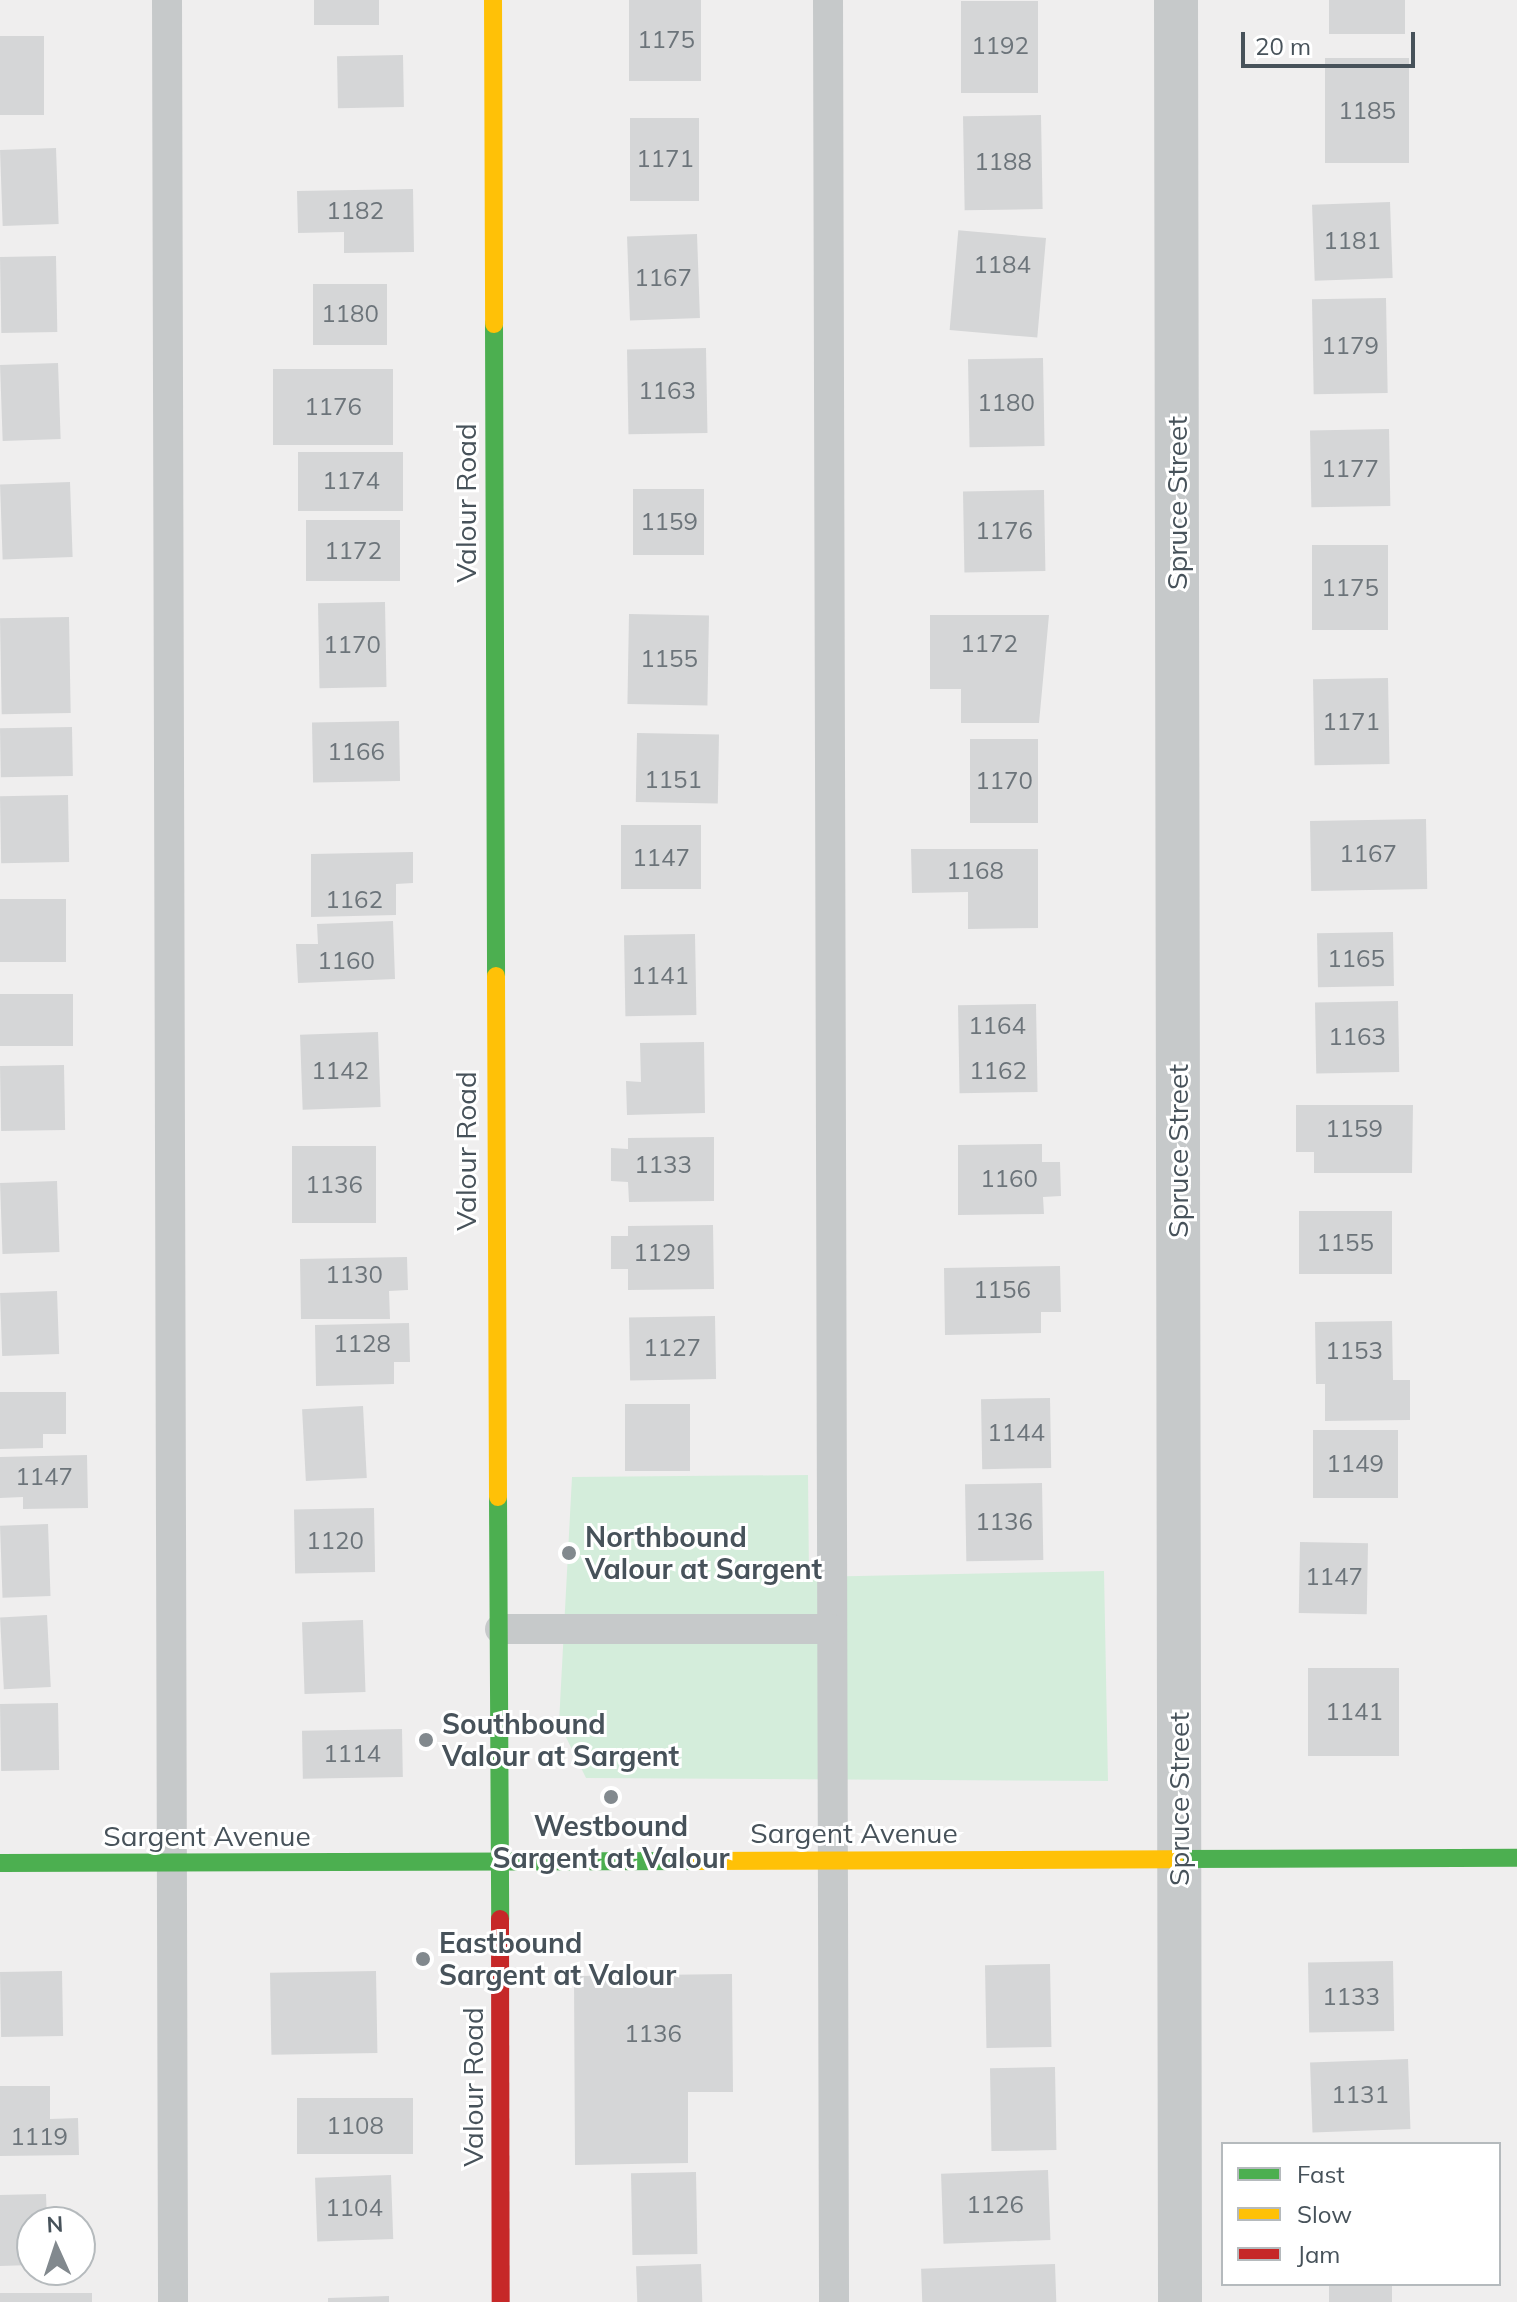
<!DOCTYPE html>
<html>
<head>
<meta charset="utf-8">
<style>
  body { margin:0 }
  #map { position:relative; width:1517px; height:2302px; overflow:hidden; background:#efeeee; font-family:Mulish,sans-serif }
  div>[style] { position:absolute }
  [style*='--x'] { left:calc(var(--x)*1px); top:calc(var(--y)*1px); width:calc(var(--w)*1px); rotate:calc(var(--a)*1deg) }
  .green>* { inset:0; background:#d4eddb }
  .building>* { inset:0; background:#d5d6d7; transform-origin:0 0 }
  .lane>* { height:30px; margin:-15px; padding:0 15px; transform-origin:15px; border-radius:15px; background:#c6c9ca }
  .street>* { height:44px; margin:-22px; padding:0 22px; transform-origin:22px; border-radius:22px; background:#c6c9ca }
  .fast>* { height:18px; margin:-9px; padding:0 9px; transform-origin:9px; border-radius:9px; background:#4caf50 }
  .slow>* { height:18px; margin:-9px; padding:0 9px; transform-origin:9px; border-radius:9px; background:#ffc107 }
  .jam>* { height:18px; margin:-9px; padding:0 9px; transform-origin:9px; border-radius:9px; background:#c62828 }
  .dots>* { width:22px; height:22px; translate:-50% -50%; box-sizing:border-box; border:4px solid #fff; border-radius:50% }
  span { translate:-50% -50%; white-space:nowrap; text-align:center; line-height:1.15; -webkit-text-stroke:6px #fff; paint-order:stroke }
  .number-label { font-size:24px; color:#6c747a }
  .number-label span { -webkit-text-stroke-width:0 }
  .street-label { font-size:28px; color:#47525a }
  .poi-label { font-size:28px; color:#47525a; font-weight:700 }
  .left { translate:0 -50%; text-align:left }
  .legend { position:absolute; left:1221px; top:2142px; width:280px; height:144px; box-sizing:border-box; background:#fff; border:2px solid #b5babd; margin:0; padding:10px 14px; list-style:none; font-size:24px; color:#47525a }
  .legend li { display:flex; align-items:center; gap:16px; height:40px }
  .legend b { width:40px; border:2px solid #b5babd }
  .north { position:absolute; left:16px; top:2206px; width:80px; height:80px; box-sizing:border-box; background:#fff; border:2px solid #b5babd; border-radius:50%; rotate:357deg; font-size:22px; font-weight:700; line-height:32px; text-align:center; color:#47525a }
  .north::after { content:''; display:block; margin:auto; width:28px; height:36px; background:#82898e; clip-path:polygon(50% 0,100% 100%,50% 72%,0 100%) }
  .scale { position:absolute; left:1241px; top:32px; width:174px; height:36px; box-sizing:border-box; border:4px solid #47525a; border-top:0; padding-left:10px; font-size:24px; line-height:28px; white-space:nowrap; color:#47525a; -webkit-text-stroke:6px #fff; paint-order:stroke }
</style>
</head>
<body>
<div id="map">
  <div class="green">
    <i style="clip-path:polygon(808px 1475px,809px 1577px,1104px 1571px,1108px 1781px,586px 1778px,559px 1723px,572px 1477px)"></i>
  </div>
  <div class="building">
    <i style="left:314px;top:0;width:65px;height:25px"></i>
    <i style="left:629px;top:0;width:72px;height:81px"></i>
    <i style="left:1329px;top:0;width:76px;height:34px"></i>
    <i style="left:961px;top:1px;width:77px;height:92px"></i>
    <i style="left:0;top:36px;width:44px;height:79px"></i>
    <i style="left:403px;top:55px;width:52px;height:66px;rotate:89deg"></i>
    <i style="left:1409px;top:58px;width:105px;height:84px;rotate:90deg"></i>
    <i style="left:1041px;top:115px;width:94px;height:78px;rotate:89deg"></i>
    <i style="left:630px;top:118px;width:69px;height:83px"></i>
    <i style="left:56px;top:148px;width:76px;height:56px;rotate:88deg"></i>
    <i style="clip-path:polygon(413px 189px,414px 252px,344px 253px,344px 232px,298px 233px,297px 191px)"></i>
    <i style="left:1390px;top:202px;width:76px;height:78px;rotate:88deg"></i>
    <i style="left:697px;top:234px;width:84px;height:70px;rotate:88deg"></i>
    <i style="left:1046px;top:238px;width:100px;height:88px;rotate:95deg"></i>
    <i style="left:56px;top:256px;width:76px;height:56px;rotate:89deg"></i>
    <i style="left:313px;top:284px;width:74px;height:61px"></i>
    <i style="left:1386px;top:298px;width:95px;height:74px;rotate:89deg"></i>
    <i style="left:706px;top:348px;width:85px;height:79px;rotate:89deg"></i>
    <i style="left:1043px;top:358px;width:88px;height:75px;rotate:89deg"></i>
    <i style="left:58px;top:363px;width:76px;height:58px;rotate:88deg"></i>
    <i style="left:273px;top:369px;width:120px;height:76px"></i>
    <i style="left:1389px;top:429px;width:77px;height:79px;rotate:89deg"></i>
    <i style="left:298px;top:452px;width:105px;height:59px"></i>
    <i style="left:70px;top:482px;width:75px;height:70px;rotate:88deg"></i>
    <i style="left:633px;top:489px;width:71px;height:66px"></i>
    <i style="left:1044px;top:490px;width:81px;height:81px;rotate:89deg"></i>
    <i style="left:306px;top:520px;width:94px;height:61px"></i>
    <i style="left:1388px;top:545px;width:85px;height:76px;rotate:90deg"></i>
    <i style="left:385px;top:602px;width:85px;height:67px;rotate:89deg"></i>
    <i style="left:629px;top:614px;width:80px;height:90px;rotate:1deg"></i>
    <i style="clip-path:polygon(930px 615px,1049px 615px,1039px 723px,961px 723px,961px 689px,930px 689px)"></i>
    <i style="left:69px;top:617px;width:96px;height:69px;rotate:89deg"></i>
    <i style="left:1388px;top:678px;width:86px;height:75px;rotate:89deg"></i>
    <i style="left:399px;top:721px;width:60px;height:87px;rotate:89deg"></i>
    <i style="left:72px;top:727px;width:49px;height:72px;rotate:89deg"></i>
    <i style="left:637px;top:733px;width:82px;height:69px;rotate:1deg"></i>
    <i style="left:970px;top:739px;width:68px;height:84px"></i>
    <i style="left:68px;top:795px;width:67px;height:68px;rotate:89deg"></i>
    <i style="left:1426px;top:819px;width:70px;height:116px;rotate:89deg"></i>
    <i style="left:701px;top:825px;width:64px;height:80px;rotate:90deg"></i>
    <i style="clip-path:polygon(911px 849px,1038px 849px,1038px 928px,968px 929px,968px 892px,912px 893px)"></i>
    <i style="clip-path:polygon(413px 852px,413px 883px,396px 884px,396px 915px,311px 917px,311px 854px)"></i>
    <i style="left:0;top:899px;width:66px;height:63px"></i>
    <i style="clip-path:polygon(393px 921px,395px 979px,298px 983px,296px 944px,318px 944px,317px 924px)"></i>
    <i style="left:1393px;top:932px;width:54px;height:76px;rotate:89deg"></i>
    <i style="left:695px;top:934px;width:81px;height:71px;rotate:89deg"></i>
    <i style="left:0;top:994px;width:73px;height:52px"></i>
    <i style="left:1398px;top:1001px;width:71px;height:83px;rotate:89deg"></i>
    <i style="left:1036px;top:1004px;width:88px;height:78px;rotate:89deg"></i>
    <i style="left:378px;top:1032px;width:75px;height:78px;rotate:88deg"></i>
    <i style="clip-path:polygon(704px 1042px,705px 1113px,627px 1115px,626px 1081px,641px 1082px,640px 1043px)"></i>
    <i style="left:64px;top:1065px;width:65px;height:64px;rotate:89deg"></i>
    <i style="clip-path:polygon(1296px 1105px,1413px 1105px,1412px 1173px,1314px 1173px,1314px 1152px,1296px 1152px)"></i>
    <i style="clip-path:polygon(714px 1137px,714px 1201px,629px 1202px,628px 1182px,611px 1181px,611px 1148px,628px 1149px,628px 1138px)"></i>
    <i style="clip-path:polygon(1042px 1144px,1042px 1162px,1060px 1162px,1061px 1196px,1043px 1197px,1044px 1214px,958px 1215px,958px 1145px)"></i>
    <i style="left:376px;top:1146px;width:77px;height:84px;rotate:90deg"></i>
    <i style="left:57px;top:1181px;width:71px;height:57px;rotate:88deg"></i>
    <i style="left:1392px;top:1211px;width:63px;height:93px;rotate:90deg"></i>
    <i style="clip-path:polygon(713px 1225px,714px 1289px,628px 1290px,628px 1269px,611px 1269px,611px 1236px,628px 1236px,628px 1226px)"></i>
    <i style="clip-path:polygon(407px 1257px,408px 1290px,389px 1291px,390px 1319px,301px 1319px,300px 1259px)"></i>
    <i style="clip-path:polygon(1060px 1266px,1061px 1312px,1041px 1312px,1041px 1333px,945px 1335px,944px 1268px)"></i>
    <i style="left:57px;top:1291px;width:63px;height:57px;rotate:88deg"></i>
    <i style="left:715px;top:1316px;width:63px;height:86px;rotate:89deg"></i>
    <i style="clip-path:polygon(1392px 1321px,1393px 1380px,1410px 1380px,1410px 1420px,1325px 1421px,1325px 1384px,1316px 1384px,1315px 1322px)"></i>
    <i style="clip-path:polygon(409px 1323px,410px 1362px,394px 1362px,394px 1384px,316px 1386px,315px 1325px)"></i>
    <i style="clip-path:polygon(0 1392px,66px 1392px,66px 1434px,43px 1434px,43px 1448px,0 1449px)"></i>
    <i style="left:1050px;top:1398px;width:70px;height:69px;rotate:89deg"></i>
    <i style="left:625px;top:1404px;width:65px;height:67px"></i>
    <i style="left:363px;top:1406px;width:72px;height:61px;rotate:87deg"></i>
    <i style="left:1313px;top:1430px;width:85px;height:68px"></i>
    <i style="clip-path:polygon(87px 1455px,88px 1508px,23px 1509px,23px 1497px,0 1498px,0 1457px)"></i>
    <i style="left:1042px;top:1483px;width:77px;height:77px;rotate:89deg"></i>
    <i style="left:374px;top:1508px;width:64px;height:80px;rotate:89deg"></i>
    <i style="left:48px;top:1524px;width:72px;height:48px;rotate:88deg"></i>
    <i style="left:1300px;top:1542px;width:68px;height:71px;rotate:1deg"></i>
    <i style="left:47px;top:1615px;width:72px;height:47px;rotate:87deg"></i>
    <i style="left:363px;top:1620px;width:72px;height:61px;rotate:88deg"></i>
    <i style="left:1399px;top:1668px;width:88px;height:91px;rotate:90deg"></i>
    <i style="left:58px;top:1703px;width:67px;height:58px;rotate:89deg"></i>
    <i style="left:402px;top:1729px;width:48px;height:100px;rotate:89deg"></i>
    <i style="left:1393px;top:1961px;width:70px;height:85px;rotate:89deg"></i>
    <i style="left:1050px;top:1964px;width:83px;height:65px;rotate:89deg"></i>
    <i style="left:62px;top:1971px;width:65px;height:62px;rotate:89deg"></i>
    <i style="left:376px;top:1971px;width:82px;height:106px;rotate:89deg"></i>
    <i style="clip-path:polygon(732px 1974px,733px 2092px,688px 2092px,688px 2163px,575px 2165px,574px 1976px)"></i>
    <i style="left:1408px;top:2059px;width:70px;height:98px;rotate:88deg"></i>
    <i style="left:1055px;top:2067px;width:83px;height:65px;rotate:89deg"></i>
    <i style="clip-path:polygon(0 2086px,50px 2086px,50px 2119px,78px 2118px,79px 2155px,0 2156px)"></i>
    <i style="left:297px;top:2098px;width:116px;height:56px"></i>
    <i style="left:1048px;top:2170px;width:70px;height:107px;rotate:88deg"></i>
    <i style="left:696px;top:2172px;width:82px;height:65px;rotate:89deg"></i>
    <i style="left:391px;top:2175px;width:64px;height:76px;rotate:88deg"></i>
    <i style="clip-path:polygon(46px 2194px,47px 2222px,32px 2222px,32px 2265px,0 2266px,0 2195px)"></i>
    <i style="left:701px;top:2264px;width:38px;height:65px;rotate:88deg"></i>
    <i style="left:1055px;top:2264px;width:38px;height:134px;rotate:88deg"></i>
    <i style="left:1329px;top:2284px;width:63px;height:18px"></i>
    <i style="left:0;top:2293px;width:92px;height:9px"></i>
    <i style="clip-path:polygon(389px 2296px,389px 2302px,328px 2302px,328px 2298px)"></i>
  </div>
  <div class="lane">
    <i style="--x:167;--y:0;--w:2302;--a:89.85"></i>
    <i style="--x:828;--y:0;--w:2302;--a:89.85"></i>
    <i style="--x:500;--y:1629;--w:331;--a:0"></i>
  </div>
  <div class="street">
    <i style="--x:1176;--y:0;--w:2302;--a:89.9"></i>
  </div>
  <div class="fast">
    <i style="--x:494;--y:324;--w:652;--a:89.82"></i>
    <i style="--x:498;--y:1497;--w:422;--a:89.7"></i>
    <i style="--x:1174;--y:1859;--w:343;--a:-0.2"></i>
    <i style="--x:0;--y:1863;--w:701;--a:-0.16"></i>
  </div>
  <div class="slow">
    <i style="--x:493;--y:0;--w:324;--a:89.8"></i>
    <i style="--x:496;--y:976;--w:521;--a:89.78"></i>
    <i style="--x:701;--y:1861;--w:473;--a:-0.2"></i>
  </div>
  <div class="jam">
    <i style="--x:500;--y:1919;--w:383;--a:89.9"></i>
  </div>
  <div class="dots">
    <i style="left:569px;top:1553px;background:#82898e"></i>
    <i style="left:426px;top:1740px;background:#82898e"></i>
    <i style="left:611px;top:1797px;background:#82898e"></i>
    <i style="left:423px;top:1959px;background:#82898e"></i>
  </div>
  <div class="number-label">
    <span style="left:666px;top:40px">1175</span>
    <span style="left:1000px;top:46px">1192</span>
    <span style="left:1367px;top:111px">1185</span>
    <span style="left:665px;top:159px">1171</span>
    <span style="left:1003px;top:162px">1188</span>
    <span style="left:355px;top:211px">1182</span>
    <span style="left:1352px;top:241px">1181</span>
    <span style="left:1002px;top:265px">1184</span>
    <span style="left:663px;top:278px">1167</span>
    <span style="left:350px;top:314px">1180</span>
    <span style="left:1350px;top:346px">1179</span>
    <span style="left:667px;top:391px">1163</span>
    <span style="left:1006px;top:403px">1180</span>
    <span style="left:333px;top:407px">1176</span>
    <span style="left:1350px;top:469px">1177</span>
    <span style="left:351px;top:481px">1174</span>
    <span style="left:669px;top:522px">1159</span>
    <span style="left:1004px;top:531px">1176</span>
    <span style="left:353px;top:551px">1172</span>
    <span style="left:1350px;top:588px">1175</span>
    <span style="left:989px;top:644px">1172</span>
    <span style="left:352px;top:645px">1170</span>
    <span style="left:669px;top:659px">1155</span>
    <span style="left:1351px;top:722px">1171</span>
    <span style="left:356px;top:752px">1166</span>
    <span style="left:673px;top:780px">1151</span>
    <span style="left:1004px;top:781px">1170</span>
    <span style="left:1368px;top:854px">1167</span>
    <span style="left:661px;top:858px">1147</span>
    <span style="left:975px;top:871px">1168</span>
    <span style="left:354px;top:900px">1162</span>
    <span style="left:1356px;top:959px">1165</span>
    <span style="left:346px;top:961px">1160</span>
    <span style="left:660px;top:976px">1141</span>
    <span style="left:997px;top:1026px">1164</span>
    <span style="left:1357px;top:1037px">1163</span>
    <span style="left:340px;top:1071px">1142</span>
    <span style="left:998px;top:1071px">1162</span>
    <span style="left:1354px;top:1129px">1159</span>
    <span style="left:663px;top:1165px">1133</span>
    <span style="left:1009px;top:1179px">1160</span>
    <span style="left:334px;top:1185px">1136</span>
    <span style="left:1345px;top:1243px">1155</span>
    <span style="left:662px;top:1253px">1129</span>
    <span style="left:354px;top:1275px">1130</span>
    <span style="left:1002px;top:1290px">1156</span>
    <span style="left:362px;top:1344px">1128</span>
    <span style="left:672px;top:1348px">1127</span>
    <span style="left:1354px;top:1351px">1153</span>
    <span style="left:1016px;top:1433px">1144</span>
    <span style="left:1355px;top:1464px">1149</span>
    <span style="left:44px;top:1477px">1147</span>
    <span style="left:1004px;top:1522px">1136</span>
    <span style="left:335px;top:1541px">1120</span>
    <span style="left:1334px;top:1577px">1147</span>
    <span style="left:1354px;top:1712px">1141</span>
    <span style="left:352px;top:1754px">1114</span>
    <span style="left:1351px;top:1997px">1133</span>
    <span style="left:653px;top:2034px">1136</span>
    <span style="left:1360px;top:2095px">1131</span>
    <span style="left:355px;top:2126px">1108</span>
    <span style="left:39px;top:2137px">1119</span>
    <span style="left:995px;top:2205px">1126</span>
    <span style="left:354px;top:2208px">1104</span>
  </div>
  <div class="street-label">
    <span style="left:466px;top:503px;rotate:-90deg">Valour Road</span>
    <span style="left:1177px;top:503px;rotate:-90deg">Spruce Street</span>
    <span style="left:466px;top:1151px;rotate:-90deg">Valour Road</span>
    <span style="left:1178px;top:1151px;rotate:-90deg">Spruce Street</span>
    <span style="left:1179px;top:1799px;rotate:-90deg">Spruce Street</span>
    <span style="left:854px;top:1833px">Sargent Avenue</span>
    <span style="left:207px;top:1836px">Sargent Avenue</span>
    <span style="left:473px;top:2087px;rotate:-90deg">Valour Road</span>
  </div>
  <div class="poi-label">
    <span class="left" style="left:585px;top:1553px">Northbound<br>Valour at Sargent</span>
    <span class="left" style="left:442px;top:1740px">Southbound<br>Valour at Sargent</span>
    <span style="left:611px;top:1842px">Westbound<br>Sargent at Valour</span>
    <span class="left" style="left:439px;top:1959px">Eastbound<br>Sargent at Valour</span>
  </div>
  <ul class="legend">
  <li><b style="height:10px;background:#4caf50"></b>Fast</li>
  <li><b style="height:10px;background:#ffc107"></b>Slow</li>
  <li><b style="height:10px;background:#c62828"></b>Jam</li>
  </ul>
  <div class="north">N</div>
  <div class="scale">20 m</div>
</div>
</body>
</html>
